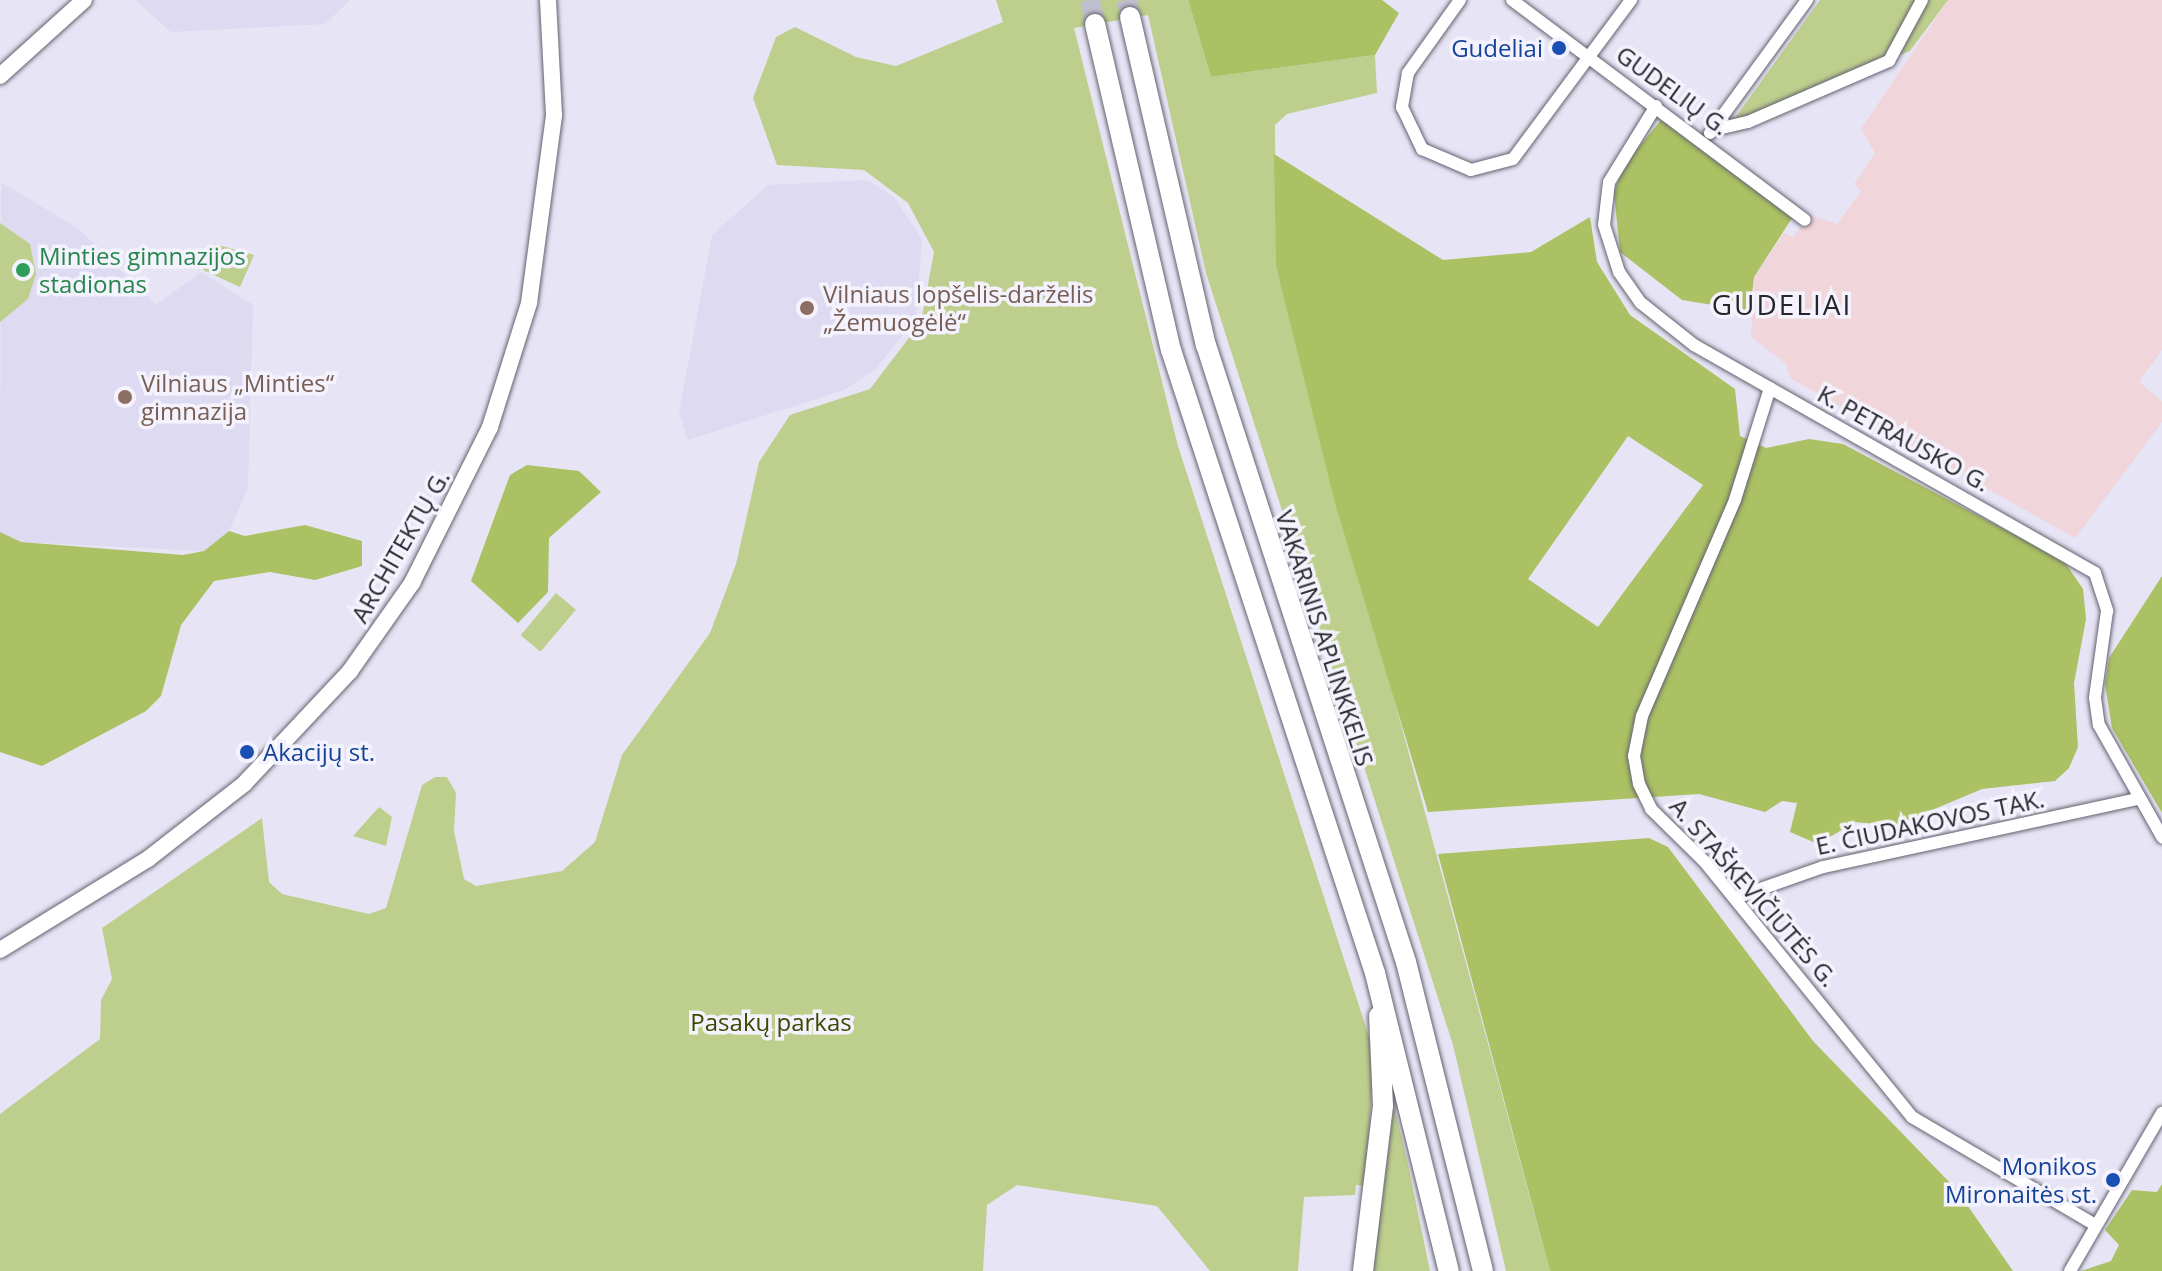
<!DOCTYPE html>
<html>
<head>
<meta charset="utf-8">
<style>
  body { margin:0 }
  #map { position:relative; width:2162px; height:1271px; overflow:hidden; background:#e7e5f5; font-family:"Open Sans",sans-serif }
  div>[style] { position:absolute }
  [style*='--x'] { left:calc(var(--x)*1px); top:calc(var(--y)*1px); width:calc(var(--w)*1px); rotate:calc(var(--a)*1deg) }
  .built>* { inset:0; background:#dddaf2 }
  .industrial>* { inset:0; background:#f0d5db }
  .green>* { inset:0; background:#becf8d; transform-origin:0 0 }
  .forest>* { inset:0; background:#abc163 }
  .trunk-tunnel>* { height:20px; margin-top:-10px; transform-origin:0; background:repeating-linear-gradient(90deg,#c0bfcd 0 20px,transparent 0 30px) }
  .roads { filter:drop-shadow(0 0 2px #646270) drop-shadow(0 0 2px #646270) }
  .minor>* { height:12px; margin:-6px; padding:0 6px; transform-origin:6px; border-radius:6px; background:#fff }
  .tertiary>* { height:16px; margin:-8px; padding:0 8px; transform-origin:8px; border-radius:8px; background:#fff }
  .trunk>* { height:20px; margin:-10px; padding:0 10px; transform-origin:10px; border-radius:10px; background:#fff }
  .dots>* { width:22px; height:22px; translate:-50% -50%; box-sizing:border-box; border:4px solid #f4f3fd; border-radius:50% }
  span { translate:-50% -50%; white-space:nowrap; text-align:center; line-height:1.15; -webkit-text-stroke:7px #f4f3fd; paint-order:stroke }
  .transit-label { font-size:24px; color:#164399 }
  .right { translate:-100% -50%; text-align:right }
  .left { translate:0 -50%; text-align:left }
  .street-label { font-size:24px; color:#26252b }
  .leisure-label { font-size:24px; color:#27864d }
  .education-label { font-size:24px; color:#785e54 }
  .park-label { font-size:24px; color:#3c4800 }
  .quarter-label { font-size:28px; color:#26252b; letter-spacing:2px }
</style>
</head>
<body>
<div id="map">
  <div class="built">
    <i style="clip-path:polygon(135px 0,350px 0,325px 24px,171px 32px)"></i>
    <i style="clip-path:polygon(868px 180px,895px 198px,922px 240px,916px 318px,875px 370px,844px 390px,688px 440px,679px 413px,712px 235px,768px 185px)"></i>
    <i style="clip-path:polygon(1px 182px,79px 229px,156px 305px,201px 272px,253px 305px,248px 488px,229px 531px,204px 551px,21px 542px,0 532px)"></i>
  </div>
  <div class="industrial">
    <i style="clip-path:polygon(1948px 0,2162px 0,2162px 350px,2139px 382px,2162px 401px,2162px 422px,2075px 538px,1790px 378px,1786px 364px,1751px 337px,1754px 277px,1784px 233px,1793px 237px,1809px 215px,1837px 224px,1861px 191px,1854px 184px,1875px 153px,1861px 129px)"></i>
  </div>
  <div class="green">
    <i style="clip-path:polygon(996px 0,1188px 0,1211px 77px,1375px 55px,1377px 93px,1287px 114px,1275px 125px,1276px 266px,1550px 1271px,1506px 1271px,1453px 1045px,1206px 273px,1148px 15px,1074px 28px,1178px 446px,1374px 1052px,1366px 1186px,1356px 1185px,1355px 1195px,1304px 1197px,1298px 1271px,1210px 1271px,1157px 1206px,1017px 1185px,987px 1205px,983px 1271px,0 1271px,0 1114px,100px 1039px,101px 1000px,112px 979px,102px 928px,262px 818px,269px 882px,282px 894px,369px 914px,386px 908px,422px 785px,435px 777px,447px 777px,456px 793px,454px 831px,464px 879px,476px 886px,562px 871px,595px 842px,622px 755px,710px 633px,736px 564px,759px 462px,790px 415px,870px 389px,921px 322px,934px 252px,908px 203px,864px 170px,777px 165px,753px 98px,776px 37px,795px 27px,856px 57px,896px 66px,1003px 22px)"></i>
    <i style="clip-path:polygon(1820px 0,1948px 0,1910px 51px,1732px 122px)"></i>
    <i style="clip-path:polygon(0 223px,30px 244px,36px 274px,28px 299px,0 322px)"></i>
    <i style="clip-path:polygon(215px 244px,254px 255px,240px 287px,203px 270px)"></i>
    <i style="left:556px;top:593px;width:26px;height:55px;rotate:40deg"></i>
    <i style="clip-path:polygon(379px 807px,392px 817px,386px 846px,353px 836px)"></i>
    <i style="clip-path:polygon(1394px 1106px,1407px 1160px,1430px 1271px,1373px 1271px)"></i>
  </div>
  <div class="forest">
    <i style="clip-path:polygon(1188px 0,1382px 0,1399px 13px,1375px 55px,1211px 77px)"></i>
    <i style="clip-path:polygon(1661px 120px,1792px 218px,1754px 277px,1750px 311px,1682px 300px,1620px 252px,1614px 193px,1624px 165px)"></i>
    <i style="clip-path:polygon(evenodd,1274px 154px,1443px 260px,1531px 252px,1590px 217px,1597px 262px,1630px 315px,1735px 389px,1740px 436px,1766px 448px,1809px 439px,1843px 444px,2064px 561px,2083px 589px,2086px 619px,2074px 683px,2078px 747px,2069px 768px,2055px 781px,1982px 789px,1894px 826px,1855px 822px,1818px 844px,1790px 832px,1797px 803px,1782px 801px,1765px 812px,1699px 794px,1428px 812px,1335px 503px,1276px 266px,1274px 154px,1628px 436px,1703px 485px,1598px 627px,1528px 579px,1628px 436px)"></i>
    <i style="clip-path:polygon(527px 465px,579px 471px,601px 492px,549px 538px,548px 592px,518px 623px,471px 581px,510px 475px)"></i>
    <i style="clip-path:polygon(305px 525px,362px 541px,362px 566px,315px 580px,270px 572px,214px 581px,181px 625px,161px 696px,146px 711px,42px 766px,0 752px,0 532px,21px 542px,183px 555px,204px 551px,229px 531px,245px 536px)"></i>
    <i style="clip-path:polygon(2162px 576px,2162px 813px,2112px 728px,2105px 684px,2109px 658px)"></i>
    <i style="clip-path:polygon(1649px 838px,1668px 847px,1813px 1041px,1956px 1189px,2013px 1271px,1550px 1271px,1438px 854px)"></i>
    <i style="clip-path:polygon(2162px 1184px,2162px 1271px,2081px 1271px,2111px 1261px,2119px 1245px,2105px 1230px,2132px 1190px,2157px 1192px)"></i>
  </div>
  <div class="trunk-tunnel">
    <i style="--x:1090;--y:0;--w:25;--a:78"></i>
    <i style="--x:1127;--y:0;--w:17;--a:80"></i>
  </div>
  <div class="roads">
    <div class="minor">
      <i style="--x:1460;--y:0;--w:90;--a:125.5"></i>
      <i style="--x:1408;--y:73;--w:35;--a:100"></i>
      <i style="--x:1402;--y:107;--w:47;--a:64.5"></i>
      <i style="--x:1422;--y:149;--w:53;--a:23.2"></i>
      <i style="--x:1471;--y:170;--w:43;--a:-14.7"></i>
      <i style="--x:1513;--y:159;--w:198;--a:-53.4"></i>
      <i style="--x:1512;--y:0;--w:366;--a:36.9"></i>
      <i style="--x:1656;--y:106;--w:89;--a:121.7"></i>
      <i style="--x:1609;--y:182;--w:43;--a:96.6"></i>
      <i style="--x:1604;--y:225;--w:49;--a:72.3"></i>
      <i style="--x:1619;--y:272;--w:38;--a:55"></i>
      <i style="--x:1641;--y:303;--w:68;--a:38.4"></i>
      <i style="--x:1694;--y:345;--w:461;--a:29.6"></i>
      <i style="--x:2095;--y:573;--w:40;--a:72"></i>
      <i style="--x:2107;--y:611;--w:88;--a:97.9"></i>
      <i style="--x:2095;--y:698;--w:27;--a:82"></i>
      <i style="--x:2099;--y:725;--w:129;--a:60.6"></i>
      <i style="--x:1713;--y:130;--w:36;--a:-13"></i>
      <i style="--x:1748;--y:122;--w:154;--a:-23.4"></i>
      <i style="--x:1889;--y:61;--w:69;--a:-61.6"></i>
      <i style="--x:1710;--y:133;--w:165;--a:-53.9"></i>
      <i style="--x:1770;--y:388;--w:117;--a:107.4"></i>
      <i style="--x:1735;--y:500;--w:235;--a:113.3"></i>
      <i style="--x:1642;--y:716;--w:41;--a:101.3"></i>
      <i style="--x:1634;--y:756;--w:28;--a:80"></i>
      <i style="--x:1639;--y:784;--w:28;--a:64"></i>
      <i style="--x:1651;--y:809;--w:74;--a:44.5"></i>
      <i style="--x:1704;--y:861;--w:330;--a:50.9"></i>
      <i style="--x:1912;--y:1117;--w:212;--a:30.5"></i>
      <i style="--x:1735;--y:898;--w:93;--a:-19.4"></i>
      <i style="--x:1823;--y:867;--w:322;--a:-12.2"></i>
      <i style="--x:2070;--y:1271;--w:183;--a:-59.8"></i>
    </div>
    <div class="tertiary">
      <i style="--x:0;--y:76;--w:113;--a:-42.1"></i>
      <i style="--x:0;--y:950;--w:174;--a:-31.6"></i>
      <i style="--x:148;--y:859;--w:122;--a:-38"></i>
      <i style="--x:244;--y:784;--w:155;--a:-46.8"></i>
      <i style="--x:350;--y:671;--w:108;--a:-54.8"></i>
      <i style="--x:412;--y:583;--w:174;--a:-63.4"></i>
      <i style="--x:490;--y:427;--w:130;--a:-72.5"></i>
      <i style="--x:529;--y:303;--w:190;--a:-82.4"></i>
      <i style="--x:554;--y:115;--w:115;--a:-93"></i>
    </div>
    <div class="trunk">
      <i style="--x:1130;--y:17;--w:337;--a:77"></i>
      <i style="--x:1206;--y:345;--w:649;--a:72.04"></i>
      <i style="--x:1406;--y:962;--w:318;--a:76"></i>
      <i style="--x:1095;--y:24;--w:335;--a:76.9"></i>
      <i style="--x:1171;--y:350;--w:656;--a:71.87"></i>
      <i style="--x:1375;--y:973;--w:307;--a:76.1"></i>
      <i style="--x:1363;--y:1271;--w:166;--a:-83.1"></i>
      <i style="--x:1383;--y:1106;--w:90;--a:-92.5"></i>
    </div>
  </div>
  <div class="dots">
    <i style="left:1559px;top:48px;background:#1a4fb4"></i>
    <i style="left:23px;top:270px;background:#2e9e5b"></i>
    <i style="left:807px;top:308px;background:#8d6e63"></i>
    <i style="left:125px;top:397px;background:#8d6e63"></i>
    <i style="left:247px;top:752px;background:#1a4fb4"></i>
    <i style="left:2113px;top:1180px;background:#1a4fb4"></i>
  </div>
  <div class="transit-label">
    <span class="right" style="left:1543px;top:48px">Gudeliai</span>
    <span class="left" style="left:263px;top:752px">Akacijų st.</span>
    <span class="right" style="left:2097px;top:1180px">Monikos<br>Mironaitės st.</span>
  </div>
  <div class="street-label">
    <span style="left:1673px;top:90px;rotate:36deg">GUDELIŲ G.</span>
    <span style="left:1904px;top:438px;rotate:29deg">K. PETRAUSKO G.</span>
    <span style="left:400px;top:546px;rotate:-60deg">ARCHITEKTŲ G.</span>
    <span style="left:1325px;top:638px;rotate:72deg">VAKARINIS APLINKKELIS</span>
    <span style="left:1930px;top:822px;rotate:-12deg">E. ČIUDAKOVOS TAK.</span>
    <span style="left:1754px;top:892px;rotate:49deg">A. STAŠKEVIČIŪTĖS G.</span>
  </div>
  <div class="leisure-label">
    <span class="left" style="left:39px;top:270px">Minties gimnazijos<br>stadionas</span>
  </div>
  <div class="education-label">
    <span class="left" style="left:823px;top:308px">Vilniaus lopšelis-darželis<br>„Žemuogėlė“</span>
    <span class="left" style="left:141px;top:397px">Vilniaus „Minties“<br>gimnazija</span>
  </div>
  <div class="park-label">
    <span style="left:771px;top:1022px">Pasakų parkas</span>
  </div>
  <div class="quarter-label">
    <span style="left:1782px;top:304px">GUDELIAI</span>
  </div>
</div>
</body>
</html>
